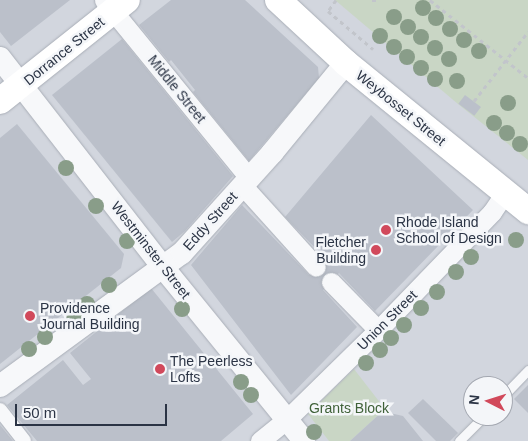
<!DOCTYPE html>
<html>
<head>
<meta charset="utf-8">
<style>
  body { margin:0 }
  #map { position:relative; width:528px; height:441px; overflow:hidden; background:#e4e7ec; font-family:Arial,sans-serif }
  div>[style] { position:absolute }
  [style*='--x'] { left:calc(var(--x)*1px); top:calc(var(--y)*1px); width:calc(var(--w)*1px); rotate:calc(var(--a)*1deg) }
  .built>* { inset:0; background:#d2d6de }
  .green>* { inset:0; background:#c9d6c5 }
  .building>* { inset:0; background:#bbc0ca; transform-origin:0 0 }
  .path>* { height:3px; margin-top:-1.5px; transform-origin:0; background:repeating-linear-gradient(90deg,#c2c5cb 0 4px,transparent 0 8px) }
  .roads { filter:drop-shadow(0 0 1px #a9aeb7) drop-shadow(0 0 1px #a9aeb7) }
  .service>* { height:9px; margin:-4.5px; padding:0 4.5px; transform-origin:4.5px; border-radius:4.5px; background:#f7f8fa }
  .pedestrian>* { height:14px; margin:-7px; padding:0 7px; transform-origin:7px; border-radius:7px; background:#f7f8fa }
  .minor>* { height:19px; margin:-9.5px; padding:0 9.5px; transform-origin:9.5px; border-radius:9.5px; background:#f7f8fa }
  .tertiary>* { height:22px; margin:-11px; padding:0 11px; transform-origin:11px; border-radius:11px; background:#f7f8fa }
  .secondary>* { height:26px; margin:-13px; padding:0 13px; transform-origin:13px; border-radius:13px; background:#fff }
  .trees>* { width:16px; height:16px; margin:-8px; border-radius:50%; background:#899d89 }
  .dots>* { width:14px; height:14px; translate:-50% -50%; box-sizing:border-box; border:2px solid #f4f6f9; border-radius:50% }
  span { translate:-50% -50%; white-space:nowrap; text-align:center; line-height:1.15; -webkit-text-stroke:5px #f4f6f9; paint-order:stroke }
  .street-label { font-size:14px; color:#2b3445 }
  .poi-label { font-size:14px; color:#2b3445 }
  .left { translate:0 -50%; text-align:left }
  .right { translate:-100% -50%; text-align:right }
  .park-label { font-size:14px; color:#3f6138 }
  .north { position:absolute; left:463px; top:376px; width:50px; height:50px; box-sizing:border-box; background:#f4f6f9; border:1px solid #a4a8b1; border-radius:50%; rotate:275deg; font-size:14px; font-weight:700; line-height:20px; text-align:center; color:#2b3445 }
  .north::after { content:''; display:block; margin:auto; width:18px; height:22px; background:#d1495b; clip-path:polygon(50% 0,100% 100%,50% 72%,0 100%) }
  .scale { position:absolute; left:15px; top:404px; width:152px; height:22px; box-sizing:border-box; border:2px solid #2b3445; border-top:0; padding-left:6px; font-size:15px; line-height:18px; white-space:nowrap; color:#2b3445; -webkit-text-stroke:4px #f4f6f9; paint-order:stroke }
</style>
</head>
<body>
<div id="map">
  <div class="built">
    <i style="clip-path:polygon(evenodd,0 0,528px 0,528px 441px,0 441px,0 0,473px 386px,503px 386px,503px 416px,473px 416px,473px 386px)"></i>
  </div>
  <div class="green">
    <i style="clip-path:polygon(335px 0,528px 0,528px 160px,458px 104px)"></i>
    <i style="clip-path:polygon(354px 369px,385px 409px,350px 441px,329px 441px,308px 414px)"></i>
  </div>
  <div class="building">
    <i style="clip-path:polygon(0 0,70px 0,11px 46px,0 32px)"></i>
    <i style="clip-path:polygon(171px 0,245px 0,318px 67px,319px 78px,249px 161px,193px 92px,195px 90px,171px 60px,169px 62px,139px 25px)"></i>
    <i style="clip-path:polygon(122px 39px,233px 176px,185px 231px,172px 242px,52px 95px)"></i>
    <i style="left:465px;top:95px;width:20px;height:11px;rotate:37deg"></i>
    <i style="clip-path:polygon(371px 115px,473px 210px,375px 311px,339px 273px,323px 290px,357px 327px,291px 395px,191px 265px,242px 205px,309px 275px,325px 258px,285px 217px)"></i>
    <i style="clip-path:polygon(17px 124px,124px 254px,121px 268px,0 364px,0 138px)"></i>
    <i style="clip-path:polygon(151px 288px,253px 414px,221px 441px,37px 441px,7px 405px,63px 360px,83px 385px,91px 379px,70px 353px)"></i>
    <i style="clip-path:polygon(528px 385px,528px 413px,514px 399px)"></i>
    <i style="clip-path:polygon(423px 399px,458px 433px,450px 441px,436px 441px,408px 413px)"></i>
    <i style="clip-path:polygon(385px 409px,390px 413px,403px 416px,423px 441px,350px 441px)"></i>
    <i style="clip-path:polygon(0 425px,13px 441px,0 441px)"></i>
  </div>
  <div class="path">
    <i style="--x:336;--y:0;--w:14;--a:126"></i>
    <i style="--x:328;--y:11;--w:59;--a:40.2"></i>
    <i style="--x:372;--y:0;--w:4;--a:0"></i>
    <i style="--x:430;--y:0;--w:125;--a:38.5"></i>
    <i style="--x:474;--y:101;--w:88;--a:-52"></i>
  </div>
  <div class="roads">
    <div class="service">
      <i style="--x:503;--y:396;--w:36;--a:-46"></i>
      <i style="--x:459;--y:441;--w:35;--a:-45"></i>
    </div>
    <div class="pedestrian">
      <i style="--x:0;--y:410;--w:39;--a:52"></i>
    </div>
    <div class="minor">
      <i style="--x:104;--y:0;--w:230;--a:50.8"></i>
      <i style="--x:242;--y:185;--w:110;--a:47.9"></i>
      <i style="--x:331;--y:282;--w:67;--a:45.6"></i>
      <i style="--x:260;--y:441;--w:33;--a:-39"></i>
      <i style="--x:286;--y:420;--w:129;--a:-44.4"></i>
      <i style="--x:378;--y:330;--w:164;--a:-46"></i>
      <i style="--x:492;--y:212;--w:25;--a:-56"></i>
    </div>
    <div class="tertiary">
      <i style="--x:0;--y:58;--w:264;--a:52.1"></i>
      <i style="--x:162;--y:266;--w:225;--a:50.9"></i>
      <i style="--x:0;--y:386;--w:225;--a:-36.2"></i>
      <i style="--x:182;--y:253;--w:135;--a:-48"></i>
      <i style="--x:272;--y:153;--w:117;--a:-50.6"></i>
    </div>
    <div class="secondary">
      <i style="--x:278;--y:0;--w:93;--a:42.8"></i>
      <i style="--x:346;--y:63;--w:235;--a:39.1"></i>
      <i style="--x:0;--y:101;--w:162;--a:-38.5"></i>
    </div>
  </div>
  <div class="trees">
    <i style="left:423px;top:8px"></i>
    <i style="left:394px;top:17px"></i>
    <i style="left:436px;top:18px"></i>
    <i style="left:408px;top:27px"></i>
    <i style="left:450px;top:29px"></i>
    <i style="left:380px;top:36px"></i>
    <i style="left:421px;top:37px"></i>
    <i style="left:464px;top:40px"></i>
    <i style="left:394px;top:47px"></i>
    <i style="left:435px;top:48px"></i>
    <i style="left:479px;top:51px"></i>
    <i style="left:407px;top:57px"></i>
    <i style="left:449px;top:59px"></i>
    <i style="left:421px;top:68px"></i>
    <i style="left:435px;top:79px"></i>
    <i style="left:457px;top:81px"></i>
    <i style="left:508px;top:103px"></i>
    <i style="left:494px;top:123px"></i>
    <i style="left:507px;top:133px"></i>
    <i style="left:520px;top:144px"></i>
    <i style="left:66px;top:168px"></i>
    <i style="left:96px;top:206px"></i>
    <i style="left:516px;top:240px"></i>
    <i style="left:127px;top:241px"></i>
    <i style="left:471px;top:257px"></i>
    <i style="left:456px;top:272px"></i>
    <i style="left:109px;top:285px"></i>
    <i style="left:437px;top:292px"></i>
    <i style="left:87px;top:304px"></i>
    <i style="left:421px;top:308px"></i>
    <i style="left:182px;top:309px"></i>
    <i style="left:74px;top:316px"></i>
    <i style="left:404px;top:325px"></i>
    <i style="left:45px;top:337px"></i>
    <i style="left:391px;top:338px"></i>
    <i style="left:29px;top:349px"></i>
    <i style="left:380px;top:350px"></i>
    <i style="left:366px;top:363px"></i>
    <i style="left:241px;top:382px"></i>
    <i style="left:251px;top:395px"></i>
    <i style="left:314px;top:432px"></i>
  </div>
  <div class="dots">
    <i style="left:386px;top:230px;background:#d1495b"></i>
    <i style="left:376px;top:250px;background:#d1495b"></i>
    <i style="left:30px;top:316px;background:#d1495b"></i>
    <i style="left:160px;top:369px;background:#d1495b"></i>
  </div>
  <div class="street-label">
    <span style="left:64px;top:51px;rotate:-39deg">Dorrance Street</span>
    <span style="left:177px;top:89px;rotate:51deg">Middle Street</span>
    <span style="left:401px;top:108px;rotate:39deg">Weybosset Street</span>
    <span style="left:210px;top:221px;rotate:-48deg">Eddy Street</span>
    <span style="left:151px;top:250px;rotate:52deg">Westminster Street</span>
    <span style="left:387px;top:320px;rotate:-45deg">Union Street</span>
  </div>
  <div class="poi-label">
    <span class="left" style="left:396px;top:230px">Rhode Island<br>School of Design</span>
    <span class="right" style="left:366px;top:250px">Fletcher<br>Building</span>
    <span class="left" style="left:40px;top:316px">Providence<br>Journal Building</span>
    <span class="left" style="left:170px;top:369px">The Peerless<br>Lofts</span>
  </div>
  <div class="park-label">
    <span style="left:349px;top:408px">Grants Block</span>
  </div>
  <div class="north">N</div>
  <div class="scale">50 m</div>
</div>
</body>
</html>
